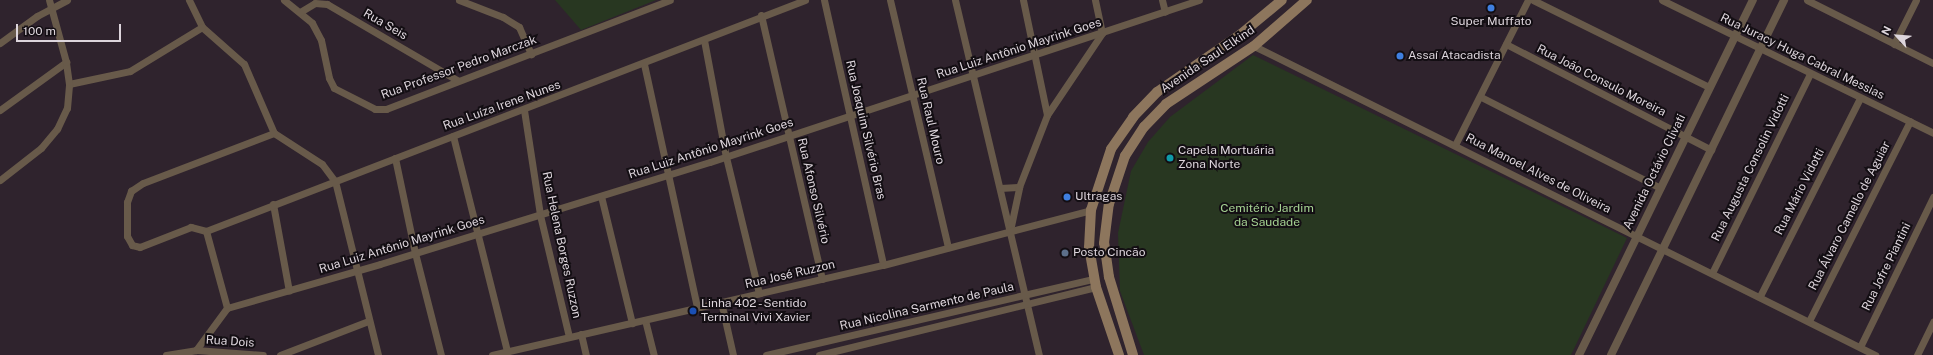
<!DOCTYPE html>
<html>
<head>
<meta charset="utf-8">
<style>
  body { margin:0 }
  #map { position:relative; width:1933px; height:355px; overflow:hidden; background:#2f232d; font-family:"Public Sans",sans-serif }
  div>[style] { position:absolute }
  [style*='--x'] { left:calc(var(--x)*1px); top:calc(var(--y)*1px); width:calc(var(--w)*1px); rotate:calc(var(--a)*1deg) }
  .green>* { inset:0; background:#283721 }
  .minor>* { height:7px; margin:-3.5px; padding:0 3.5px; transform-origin:3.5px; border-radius:3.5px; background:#685a4a }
  .tertiary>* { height:8px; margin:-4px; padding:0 4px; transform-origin:4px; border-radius:4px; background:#685a4a }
  .secondary>* { height:10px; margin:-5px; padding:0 5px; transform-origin:5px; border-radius:5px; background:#8d765d }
  .dots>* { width:11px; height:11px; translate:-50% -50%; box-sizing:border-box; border:2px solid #130e13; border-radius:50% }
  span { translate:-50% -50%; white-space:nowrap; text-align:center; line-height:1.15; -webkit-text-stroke:4px #130e13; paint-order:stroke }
  .poi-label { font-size:12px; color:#ddd5dc }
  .left { translate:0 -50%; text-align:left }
  .street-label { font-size:12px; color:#ddd5dc }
  .park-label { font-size:12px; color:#a5d292 }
  .north { position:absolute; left:1877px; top:16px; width:40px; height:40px; -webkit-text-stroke:3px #130e13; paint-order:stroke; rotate:296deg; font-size:11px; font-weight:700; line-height:16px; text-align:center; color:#ddd5dc }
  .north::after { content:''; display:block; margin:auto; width:14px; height:18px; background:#ddd5dc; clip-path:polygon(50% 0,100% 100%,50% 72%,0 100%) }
  .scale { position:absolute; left:16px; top:24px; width:105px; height:18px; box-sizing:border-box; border:2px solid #ddd5dc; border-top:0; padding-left:5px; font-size:12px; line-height:14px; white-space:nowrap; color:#ddd5dc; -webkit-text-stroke:3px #130e13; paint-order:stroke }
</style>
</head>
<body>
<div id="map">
  <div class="green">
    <i style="clip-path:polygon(555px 0,656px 0,581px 30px)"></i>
    <i style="clip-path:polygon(1253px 55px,1627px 238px,1571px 355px,1144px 355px,1120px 291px,1118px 233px,1131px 171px,1148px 142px,1170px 117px)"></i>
  </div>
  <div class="minor">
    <i style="--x:189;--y:0;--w:30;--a:64"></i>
    <i style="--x:202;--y:27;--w:56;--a:41.4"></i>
    <i style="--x:244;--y:64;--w:75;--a:66.5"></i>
    <i style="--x:274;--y:133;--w:57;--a:32.9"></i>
    <i style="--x:322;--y:164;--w:21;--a:53"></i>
    <i style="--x:335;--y:181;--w:179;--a:76.1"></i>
    <i style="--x:284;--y:0;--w:36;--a:39"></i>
    <i style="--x:312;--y:23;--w:19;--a:62"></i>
    <i style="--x:321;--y:40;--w:39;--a:78"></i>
    <i style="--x:329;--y:78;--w:11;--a:63"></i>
    <i style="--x:334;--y:88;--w:46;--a:27.1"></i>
    <i style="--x:375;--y:109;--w:11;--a:0"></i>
    <i style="--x:386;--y:109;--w:304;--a:-21"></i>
    <i style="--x:459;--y:0;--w:47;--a:21.1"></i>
    <i style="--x:503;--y:17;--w:19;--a:32"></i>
    <i style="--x:519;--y:27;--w:30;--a:66"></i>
    <i style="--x:824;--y:0;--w:271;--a:77.4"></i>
    <i style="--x:890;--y:0;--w:254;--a:76.8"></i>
    <i style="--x:955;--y:0;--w:365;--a:76.7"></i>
    <i style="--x:1023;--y:0;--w:117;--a:78.2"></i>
    <i style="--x:1162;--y:0;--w:12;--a:76"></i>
    <i style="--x:1533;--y:0;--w:196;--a:26.3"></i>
    <i style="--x:1662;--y:0;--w:302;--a:26.1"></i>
    <i style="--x:1807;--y:0;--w:141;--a:26.6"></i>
    <i style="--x:300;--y:12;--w:17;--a:-31"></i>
    <i style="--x:315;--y:3;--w:12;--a:5"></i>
    <i style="--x:327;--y:4;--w:151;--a:30.3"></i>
    <i style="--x:761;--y:15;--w:271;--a:77"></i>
    <i style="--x:704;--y:40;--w:119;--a:79.4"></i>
    <i style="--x:726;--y:157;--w:140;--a:76.4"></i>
    <i style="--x:0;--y:43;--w:46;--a:-36.1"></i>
    <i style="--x:37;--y:16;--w:34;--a:-28"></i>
    <i style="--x:1506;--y:44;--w:231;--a:27.3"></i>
    <i style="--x:1894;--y:44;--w:49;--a:-63.4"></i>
    <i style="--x:1254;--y:46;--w:694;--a:26.45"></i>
    <i style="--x:644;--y:64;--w:250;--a:77.7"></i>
    <i style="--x:69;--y:84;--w:62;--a:-12"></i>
    <i style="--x:130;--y:71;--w:84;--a:-31.4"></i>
    <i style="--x:1481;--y:97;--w:201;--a:26.9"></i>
    <i style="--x:0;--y:110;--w:82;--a:-36"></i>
    <i style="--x:524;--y:110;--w:106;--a:81.3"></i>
    <i style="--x:540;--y:215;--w:125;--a:76.6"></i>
    <i style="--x:453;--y:136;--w:222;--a:75.9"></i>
    <i style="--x:1455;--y:145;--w:162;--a:-63.3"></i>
    <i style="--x:395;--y:158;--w:97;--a:78.1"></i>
    <i style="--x:415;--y:253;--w:105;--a:75.7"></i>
    <i style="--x:0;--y:180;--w:52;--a:-38"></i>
    <i style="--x:41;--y:148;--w:25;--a:-50"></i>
    <i style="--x:57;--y:129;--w:23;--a:-65"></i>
    <i style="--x:67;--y:108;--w:24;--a:-85"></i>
    <i style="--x:69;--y:84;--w:22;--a:-98"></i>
    <i style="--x:66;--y:62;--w:64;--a:-105.3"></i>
    <i style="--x:1000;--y:188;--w:19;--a:-3"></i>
    <i style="--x:601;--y:196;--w:131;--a:76.3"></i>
    <i style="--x:273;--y:204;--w:88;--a:79.6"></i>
    <i style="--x:1011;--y:226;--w:40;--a:-78"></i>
    <i style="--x:1019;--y:187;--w:77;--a:-68.7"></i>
    <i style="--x:1047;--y:115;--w:99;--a:-56.1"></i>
    <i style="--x:1102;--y:33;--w:34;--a:-102"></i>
    <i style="--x:206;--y:231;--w:642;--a:-21.09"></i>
    <i style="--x:206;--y:231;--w:16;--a:-165"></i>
    <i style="--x:191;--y:227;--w:55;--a:158.6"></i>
    <i style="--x:140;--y:247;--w:8;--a:-166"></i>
    <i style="--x:132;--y:245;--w:10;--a:-119"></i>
    <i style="--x:127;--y:236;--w:34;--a:-90"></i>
    <i style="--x:127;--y:202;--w:12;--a:-70"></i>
    <i style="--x:131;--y:191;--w:14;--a:-34"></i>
    <i style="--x:143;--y:183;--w:140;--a:-20.9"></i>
    <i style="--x:206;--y:231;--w:80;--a:74.7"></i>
    <i style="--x:1712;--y:273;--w:222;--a:-63.8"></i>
    <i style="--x:1760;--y:296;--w:222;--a:-63.2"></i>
    <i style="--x:721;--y:302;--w:54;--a:77.2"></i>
    <i style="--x:227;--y:308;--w:159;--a:-16"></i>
    <i style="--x:380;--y:264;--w:345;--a:-17.2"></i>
    <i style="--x:710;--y:162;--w:515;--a:-18.33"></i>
    <i style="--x:645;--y:320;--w:36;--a:76"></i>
    <i style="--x:1809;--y:321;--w:224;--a:-63.2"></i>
    <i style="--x:581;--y:334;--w:22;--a:77"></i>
    <i style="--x:1860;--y:347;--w:167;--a:-64"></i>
    <i style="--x:196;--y:350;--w:52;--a:-53.6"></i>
    <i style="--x:166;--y:355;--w:30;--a:-9"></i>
    <i style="--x:196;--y:350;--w:67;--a:4.3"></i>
    <i style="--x:280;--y:355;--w:94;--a:-21.1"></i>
    <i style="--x:492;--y:355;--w:401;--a:-13"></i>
    <i style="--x:883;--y:265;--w:215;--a:-14.8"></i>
    <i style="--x:766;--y:355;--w:336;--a:-13.1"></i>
    <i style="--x:819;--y:355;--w:285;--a:-13.8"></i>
    <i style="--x:1917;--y:355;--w:37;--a:-64"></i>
  </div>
  <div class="tertiary">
    <i style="--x:1579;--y:355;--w:395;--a:-63.9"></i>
    <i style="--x:1611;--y:355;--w:395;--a:-64"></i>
  </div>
  <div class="secondary">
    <i style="--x:1119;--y:355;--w:72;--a:-108.7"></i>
    <i style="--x:1096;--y:287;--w:40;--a:-100"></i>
    <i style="--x:1089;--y:248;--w:38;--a:-87"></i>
    <i style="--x:1091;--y:210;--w:64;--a:-71.8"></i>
    <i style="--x:1111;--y:149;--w:39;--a:-55"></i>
    <i style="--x:1133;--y:117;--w:35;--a:-46"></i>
    <i style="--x:1157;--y:92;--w:102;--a:-34.6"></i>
    <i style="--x:1241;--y:34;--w:53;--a:-39.7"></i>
    <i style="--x:1133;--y:355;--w:82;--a:-107.1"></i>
    <i style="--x:1109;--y:277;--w:34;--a:-98"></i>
    <i style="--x:1104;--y:243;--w:39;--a:-83"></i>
    <i style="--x:1109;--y:204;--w:51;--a:-71.6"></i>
    <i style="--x:1125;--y:156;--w:35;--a:-57"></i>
    <i style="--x:1144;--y:127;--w:32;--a:-46"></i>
    <i style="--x:1166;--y:104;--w:105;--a:-33.4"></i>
    <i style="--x:1254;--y:46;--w:70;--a:-41"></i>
  </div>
  <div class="dots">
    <i style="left:1491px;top:8px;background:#3f7fe0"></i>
    <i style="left:1400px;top:56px;background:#3f7fe0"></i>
    <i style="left:1170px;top:158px;background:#0f9aa8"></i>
    <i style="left:1067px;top:197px;background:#3f7fe0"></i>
    <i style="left:1065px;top:253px;background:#5c6f8a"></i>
    <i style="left:693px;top:311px;background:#1a4fb4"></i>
  </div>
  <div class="poi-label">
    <span style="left:1491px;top:22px">Super Muffato</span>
    <span class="left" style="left:1408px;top:56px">Assaí Atacadista</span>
    <span class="left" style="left:1178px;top:158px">Capela Mortuária<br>Zona Norte</span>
    <span class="left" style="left:1075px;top:197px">Ultragas</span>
    <span class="left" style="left:1073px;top:253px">Posto Cincão</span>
    <span class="left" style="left:701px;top:311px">Linha 402 - Sentido<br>Terminal Vivi Xavier</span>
  </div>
  <div class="street-label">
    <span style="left:385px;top:25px;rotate:30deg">Rua Seis</span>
    <span style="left:1019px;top:49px;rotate:-18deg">Rua Luiz Antônio Mayrink Goes</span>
    <span style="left:1802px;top:57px;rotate:26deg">Rua Juracy Huga Cabral Messias</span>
    <span style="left:1208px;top:60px;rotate:-34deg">Avenida Saul Elkind</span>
    <span style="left:459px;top:68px;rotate:-20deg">Rua Professor Pedro Marczak</span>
    <span style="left:1601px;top:81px;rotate:27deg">Rua João Consulo Moreira</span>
    <span style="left:502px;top:106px;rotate:-20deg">Rua Luíza Irene Nunes</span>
    <span style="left:930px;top:121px;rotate:77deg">Rua Raul Mouro</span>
    <span style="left:865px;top:130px;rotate:77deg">Rua Joaquim Silvério Bras</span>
    <span style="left:711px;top:149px;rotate:-18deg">Rua Luiz Antônio Mayrink Goes</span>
    <span style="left:1751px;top:168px;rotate:-64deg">Rua Augusta Consolin Vidotti</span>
    <span style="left:1655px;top:172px;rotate:-64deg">Avenida Octávio Clivati</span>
    <span style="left:1538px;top:174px;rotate:27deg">Rua Manoel Alves de Oliveira</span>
    <span style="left:813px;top:191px;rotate:77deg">Rua Afonso Silvério</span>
    <span style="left:1800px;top:192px;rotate:-63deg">Rua Mário Vidotti</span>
    <span style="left:1850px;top:216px;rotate:-63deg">Rua Álvaro Camello de Aguiar</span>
    <span style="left:402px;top:245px;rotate:-17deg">Rua Luiz Antônio Mayrink Goes</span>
    <span style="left:561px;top:245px;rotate:78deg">Rua Helena Borges Ruzzon</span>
    <span style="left:1887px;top:267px;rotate:-64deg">Rua Jofre Piantini</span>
    <span style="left:790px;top:275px;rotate:-13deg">Rua José Ruzzon</span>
    <span style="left:927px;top:307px;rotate:-13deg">Rua Nicolina Sarmento de Paula</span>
    <span style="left:230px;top:342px;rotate:4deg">Rua Dois</span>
  </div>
  <div class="park-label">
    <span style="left:1267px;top:216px">Cemitério Jardim<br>da Saudade</span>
  </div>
  <div class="north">N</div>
  <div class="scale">100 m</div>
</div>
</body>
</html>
